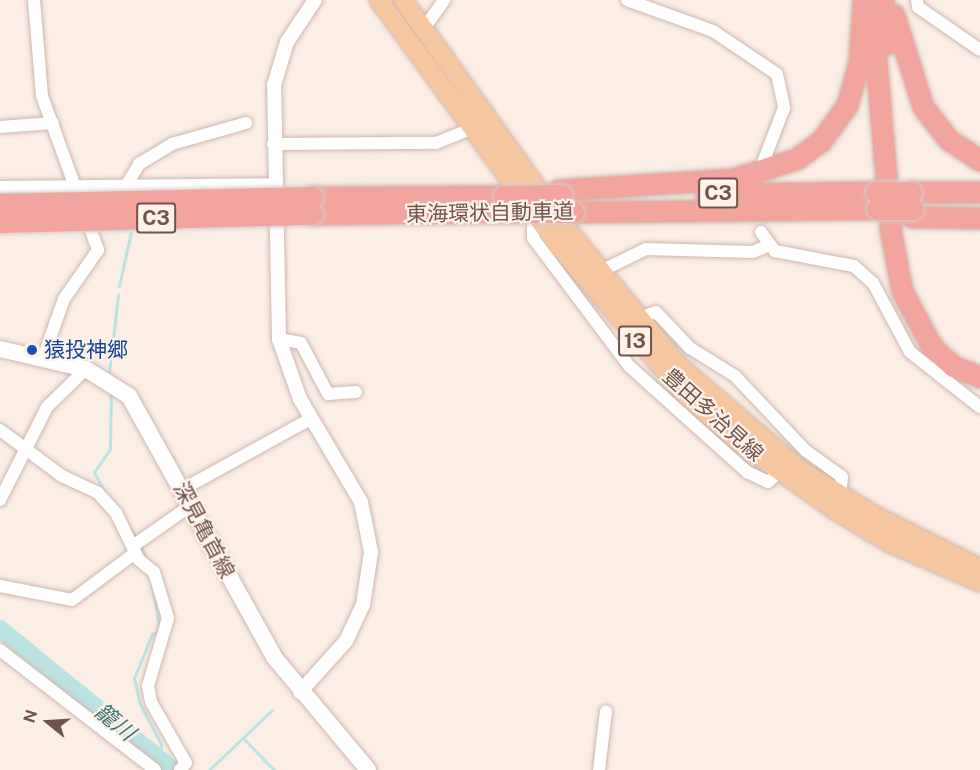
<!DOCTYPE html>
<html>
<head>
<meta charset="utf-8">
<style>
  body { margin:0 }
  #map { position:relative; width:980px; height:770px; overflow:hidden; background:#fbeee5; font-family:"Public Sans","Noto Sans JP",sans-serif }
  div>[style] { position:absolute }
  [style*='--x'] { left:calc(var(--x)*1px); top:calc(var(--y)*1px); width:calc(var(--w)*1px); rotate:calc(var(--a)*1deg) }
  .stream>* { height:3px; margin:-1.5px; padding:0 1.5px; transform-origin:1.5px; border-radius:1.5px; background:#bbe3e2 }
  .river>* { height:18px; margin:-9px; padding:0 9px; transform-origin:9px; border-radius:9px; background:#bbe3e2 }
  .roads { filter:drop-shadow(0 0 2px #ceb7af) drop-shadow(0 0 2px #ceb7af) }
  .minor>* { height:12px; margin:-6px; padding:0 6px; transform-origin:6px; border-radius:6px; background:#fff }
  .tertiary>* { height:14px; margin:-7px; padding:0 7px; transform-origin:7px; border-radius:7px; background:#fff }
  .secondary>* { height:16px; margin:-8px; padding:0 8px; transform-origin:8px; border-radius:8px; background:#fff }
  .primary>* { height:18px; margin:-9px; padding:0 9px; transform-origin:9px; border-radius:9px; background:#f6c6a1 }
  .motorway>* { height:21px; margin:-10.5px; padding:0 10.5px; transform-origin:10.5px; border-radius:10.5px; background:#f2a59f }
  .bridges { filter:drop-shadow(0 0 2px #d5cbc9) drop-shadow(0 0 2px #d5cbc9) }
  .motorway-bridge>* { height:21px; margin:-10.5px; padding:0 10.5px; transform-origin:10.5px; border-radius:10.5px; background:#f2a59f }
  .dots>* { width:16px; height:16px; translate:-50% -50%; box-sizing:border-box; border:3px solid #fef3eb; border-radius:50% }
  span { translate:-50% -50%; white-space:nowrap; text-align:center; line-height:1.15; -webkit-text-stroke:4.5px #fef3eb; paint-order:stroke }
  .shield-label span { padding:2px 4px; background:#fef3eb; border:2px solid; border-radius:4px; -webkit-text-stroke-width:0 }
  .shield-label { font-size:20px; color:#73524c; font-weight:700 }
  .street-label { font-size:21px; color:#73524c }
  .transit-label { font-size:21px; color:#164399 }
  .left { translate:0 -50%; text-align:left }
  .water-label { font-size:22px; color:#407776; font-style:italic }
  .north { position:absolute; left:18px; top:692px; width:60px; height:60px; -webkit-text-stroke:4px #fef3eb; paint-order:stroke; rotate:288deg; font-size:16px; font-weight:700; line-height:24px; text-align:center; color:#73524c }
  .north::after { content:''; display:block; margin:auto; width:21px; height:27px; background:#73524c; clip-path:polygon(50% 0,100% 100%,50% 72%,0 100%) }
</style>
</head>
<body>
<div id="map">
  <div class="stream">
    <i style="--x:119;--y:286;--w:55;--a:-77.5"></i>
    <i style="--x:109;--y:373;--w:79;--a:-83.4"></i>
    <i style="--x:104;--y:491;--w:21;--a:-118"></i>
    <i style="--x:94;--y:472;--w:28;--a:-55"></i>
    <i style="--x:110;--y:449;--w:57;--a:-89"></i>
    <i style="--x:130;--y:528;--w:14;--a:56"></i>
    <i style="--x:141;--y:545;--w:18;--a:71"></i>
    <i style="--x:152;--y:586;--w:46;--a:79.9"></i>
    <i style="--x:160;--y:631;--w:9;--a:159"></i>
    <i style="--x:152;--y:634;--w:48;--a:112.2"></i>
    <i style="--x:134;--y:678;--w:27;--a:77"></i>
    <i style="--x:140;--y:704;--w:45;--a:62.3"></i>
    <i style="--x:161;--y:744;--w:16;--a:90"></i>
    <i style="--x:243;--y:738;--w:45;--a:45.9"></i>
    <i style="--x:209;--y:770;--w:87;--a:-43.6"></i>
  </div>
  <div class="river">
    <i style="--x:0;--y:629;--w:223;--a:39.2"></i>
  </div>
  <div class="roads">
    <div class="minor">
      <i style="--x:34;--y:0;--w:96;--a:85.2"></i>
      <i style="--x:42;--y:96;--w:164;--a:70"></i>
      <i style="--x:98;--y:250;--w:60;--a:124.8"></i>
      <i style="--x:64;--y:299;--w:63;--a:109.6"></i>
      <i style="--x:627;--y:0;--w:91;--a:19.8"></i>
      <i style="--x:713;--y:31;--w:77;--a:33.9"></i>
      <i style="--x:777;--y:74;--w:35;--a:78"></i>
      <i style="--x:784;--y:108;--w:61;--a:111.1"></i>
      <i style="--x:917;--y:0;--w:7;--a:82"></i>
      <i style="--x:918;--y:7;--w:75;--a:34.7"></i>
      <i style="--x:424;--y:28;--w:34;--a:-54"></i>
      <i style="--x:0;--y:127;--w:53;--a:-4.3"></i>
      <i style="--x:273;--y:144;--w:163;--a:-0.4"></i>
      <i style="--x:436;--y:143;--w:40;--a:-22"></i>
      <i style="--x:126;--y:186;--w:26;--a:-59"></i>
      <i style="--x:139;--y:164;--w:39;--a:-31"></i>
      <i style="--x:172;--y:144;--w:77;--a:-15.8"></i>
      <i style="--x:0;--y:187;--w:273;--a:-0.6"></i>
      <i style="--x:542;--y:221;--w:10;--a:151"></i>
      <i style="--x:533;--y:226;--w:12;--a:90"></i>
      <i style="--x:533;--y:238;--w:160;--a:53.1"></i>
      <i style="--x:629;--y:366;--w:159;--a:41.9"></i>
      <i style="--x:747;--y:472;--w:23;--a:25"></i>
      <i style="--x:768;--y:482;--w:13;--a:-42"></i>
      <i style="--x:761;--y:232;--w:24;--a:54"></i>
      <i style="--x:775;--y:251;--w:80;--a:10.8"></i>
      <i style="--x:854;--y:266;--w:25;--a:42"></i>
      <i style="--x:873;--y:283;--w:78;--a:61.8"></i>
      <i style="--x:910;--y:352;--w:89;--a:38.2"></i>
      <i style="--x:599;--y:272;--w:52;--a:-26.1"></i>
      <i style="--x:646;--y:249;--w:107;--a:1.6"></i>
      <i style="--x:753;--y:252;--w:15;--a:-23"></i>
      <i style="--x:637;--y:319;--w:20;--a:-20"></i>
      <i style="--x:656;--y:312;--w:50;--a:46.6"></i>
      <i style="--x:690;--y:348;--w:53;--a:31.9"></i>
      <i style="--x:735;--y:376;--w:103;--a:46.6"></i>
      <i style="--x:806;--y:451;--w:44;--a:35.8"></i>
      <i style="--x:842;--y:477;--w:18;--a:96"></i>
      <i style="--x:279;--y:339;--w:22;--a:10"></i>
      <i style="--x:301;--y:343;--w:58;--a:62.1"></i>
      <i style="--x:328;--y:394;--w:28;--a:-4"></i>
      <i style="--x:0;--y:430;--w:77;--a:36.6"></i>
      <i style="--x:62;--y:476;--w:40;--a:25"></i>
      <i style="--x:98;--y:493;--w:27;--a:48"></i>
      <i style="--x:116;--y:513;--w:52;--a:63.9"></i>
      <i style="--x:139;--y:560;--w:19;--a:39"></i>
      <i style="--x:154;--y:572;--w:48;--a:73.1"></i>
      <i style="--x:168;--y:618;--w:71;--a:106.4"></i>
      <i style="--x:148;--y:686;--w:16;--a:79"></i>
      <i style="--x:151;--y:702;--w:70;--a:60.2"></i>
      <i style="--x:186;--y:763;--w:9;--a:131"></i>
      <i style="--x:183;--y:489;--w:147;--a:-28.8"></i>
      <i style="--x:0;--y:500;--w:104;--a:-63.2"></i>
      <i style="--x:47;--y:407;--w:54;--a:-44.3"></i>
      <i style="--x:133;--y:546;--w:70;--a:-35.1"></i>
      <i style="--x:0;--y:586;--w:73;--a:11"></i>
      <i style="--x:72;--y:600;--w:79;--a:-36.7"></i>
      <i style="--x:0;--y:650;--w:196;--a:37.7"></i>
      <i style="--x:599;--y:770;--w:59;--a:-83.2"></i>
    </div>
    <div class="tertiary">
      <i style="--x:300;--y:692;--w:69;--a:-48"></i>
      <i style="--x:346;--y:641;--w:40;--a:-65"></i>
      <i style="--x:363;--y:605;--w:54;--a:-81.4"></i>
      <i style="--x:371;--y:552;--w:51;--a:-101.3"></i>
      <i style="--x:361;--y:502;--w:120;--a:-120.6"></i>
      <i style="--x:300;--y:399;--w:64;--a:-109.3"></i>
      <i style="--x:279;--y:339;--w:254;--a:-91.1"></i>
      <i style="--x:274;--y:85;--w:45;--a:-73.2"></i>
      <i style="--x:287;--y:42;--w:50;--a:-56.3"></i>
    </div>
    <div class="secondary">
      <i style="--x:0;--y:349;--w:88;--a:13.1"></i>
      <i style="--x:86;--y:369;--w:51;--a:32.1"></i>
      <i style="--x:129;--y:396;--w:299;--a:60.9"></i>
      <i style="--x:274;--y:657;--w:147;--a:50.2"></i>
    </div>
    <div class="primary">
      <i style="--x:379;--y:0;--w:307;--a:53.9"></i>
      <i style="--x:560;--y:248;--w:195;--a:49.4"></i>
      <i style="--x:687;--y:396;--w:69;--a:41.5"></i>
      <i style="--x:739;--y:442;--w:118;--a:35.3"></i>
      <i style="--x:835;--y:510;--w:64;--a:31"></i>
      <i style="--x:890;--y:543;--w:98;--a:23.4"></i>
      <i style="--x:403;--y:0;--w:274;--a:54.5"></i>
      <i style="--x:562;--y:223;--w:183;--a:50.8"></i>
      <i style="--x:678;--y:365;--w:161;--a:40.7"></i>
      <i style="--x:800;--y:470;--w:87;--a:31.3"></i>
      <i style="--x:874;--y:515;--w:119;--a:26.6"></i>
    </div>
    <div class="motorway">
      <i style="--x:883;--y:0;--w:44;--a:84.8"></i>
      <i style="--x:894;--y:15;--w:96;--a:72.5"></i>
      <i style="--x:923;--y:107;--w:42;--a:51.8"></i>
      <i style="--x:949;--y:140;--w:37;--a:33"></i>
      <i style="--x:873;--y:25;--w:210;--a:85.1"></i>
      <i style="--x:891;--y:234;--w:58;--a:79.1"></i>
      <i style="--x:902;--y:291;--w:64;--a:61.8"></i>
      <i style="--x:932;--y:347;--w:28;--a:42"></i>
      <i style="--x:953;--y:366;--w:29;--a:22"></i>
      <i style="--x:558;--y:190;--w:175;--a:-3.6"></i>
      <i style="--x:733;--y:179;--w:66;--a:-17.6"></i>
      <i style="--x:796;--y:159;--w:31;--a:-36"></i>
      <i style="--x:821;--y:141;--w:44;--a:-54.2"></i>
      <i style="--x:847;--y:105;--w:45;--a:-74.4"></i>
      <i style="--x:859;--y:62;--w:62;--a:-86.3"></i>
      <i style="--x:911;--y:192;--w:69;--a:0"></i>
      <i style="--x:706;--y:194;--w:170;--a:-0.7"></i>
      <i style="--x:312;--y:197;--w:192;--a:-0.3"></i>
      <i style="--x:573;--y:212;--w:304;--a:-0.6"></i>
      <i style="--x:312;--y:214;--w:203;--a:-0.6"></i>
      <i style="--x:912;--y:217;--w:68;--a:0.8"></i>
    </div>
  </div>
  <div class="bridges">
    <div class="motorway-bridge">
      <i style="--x:876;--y:192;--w:35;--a:0"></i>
      <i style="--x:504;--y:196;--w:57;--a:-1"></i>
      <i style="--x:0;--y:204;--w:312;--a:-1.3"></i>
      <i style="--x:877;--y:209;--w:36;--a:0"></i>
      <i style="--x:515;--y:212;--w:58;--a:0"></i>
      <i style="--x:0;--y:222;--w:312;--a:-1.5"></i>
    </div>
  </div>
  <div class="dots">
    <i style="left:32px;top:350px;background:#1a4fb4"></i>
  </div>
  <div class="shield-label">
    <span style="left:718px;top:193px">C3</span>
    <span style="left:156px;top:218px">C3</span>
    <span style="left:635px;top:341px">13</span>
  </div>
  <div class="street-label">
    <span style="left:490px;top:213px;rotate:-1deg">東海環状自動車道</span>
    <span style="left:713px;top:415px;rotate:42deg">豊田多治見線</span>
    <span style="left:204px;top:530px;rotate:62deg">深見亀首線</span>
  </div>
  <div class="transit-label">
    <span class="left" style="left:44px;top:350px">猿投神郷</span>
  </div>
  <div class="water-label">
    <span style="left:115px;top:722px;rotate:39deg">籠川</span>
  </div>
  <div class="north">N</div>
</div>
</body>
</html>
